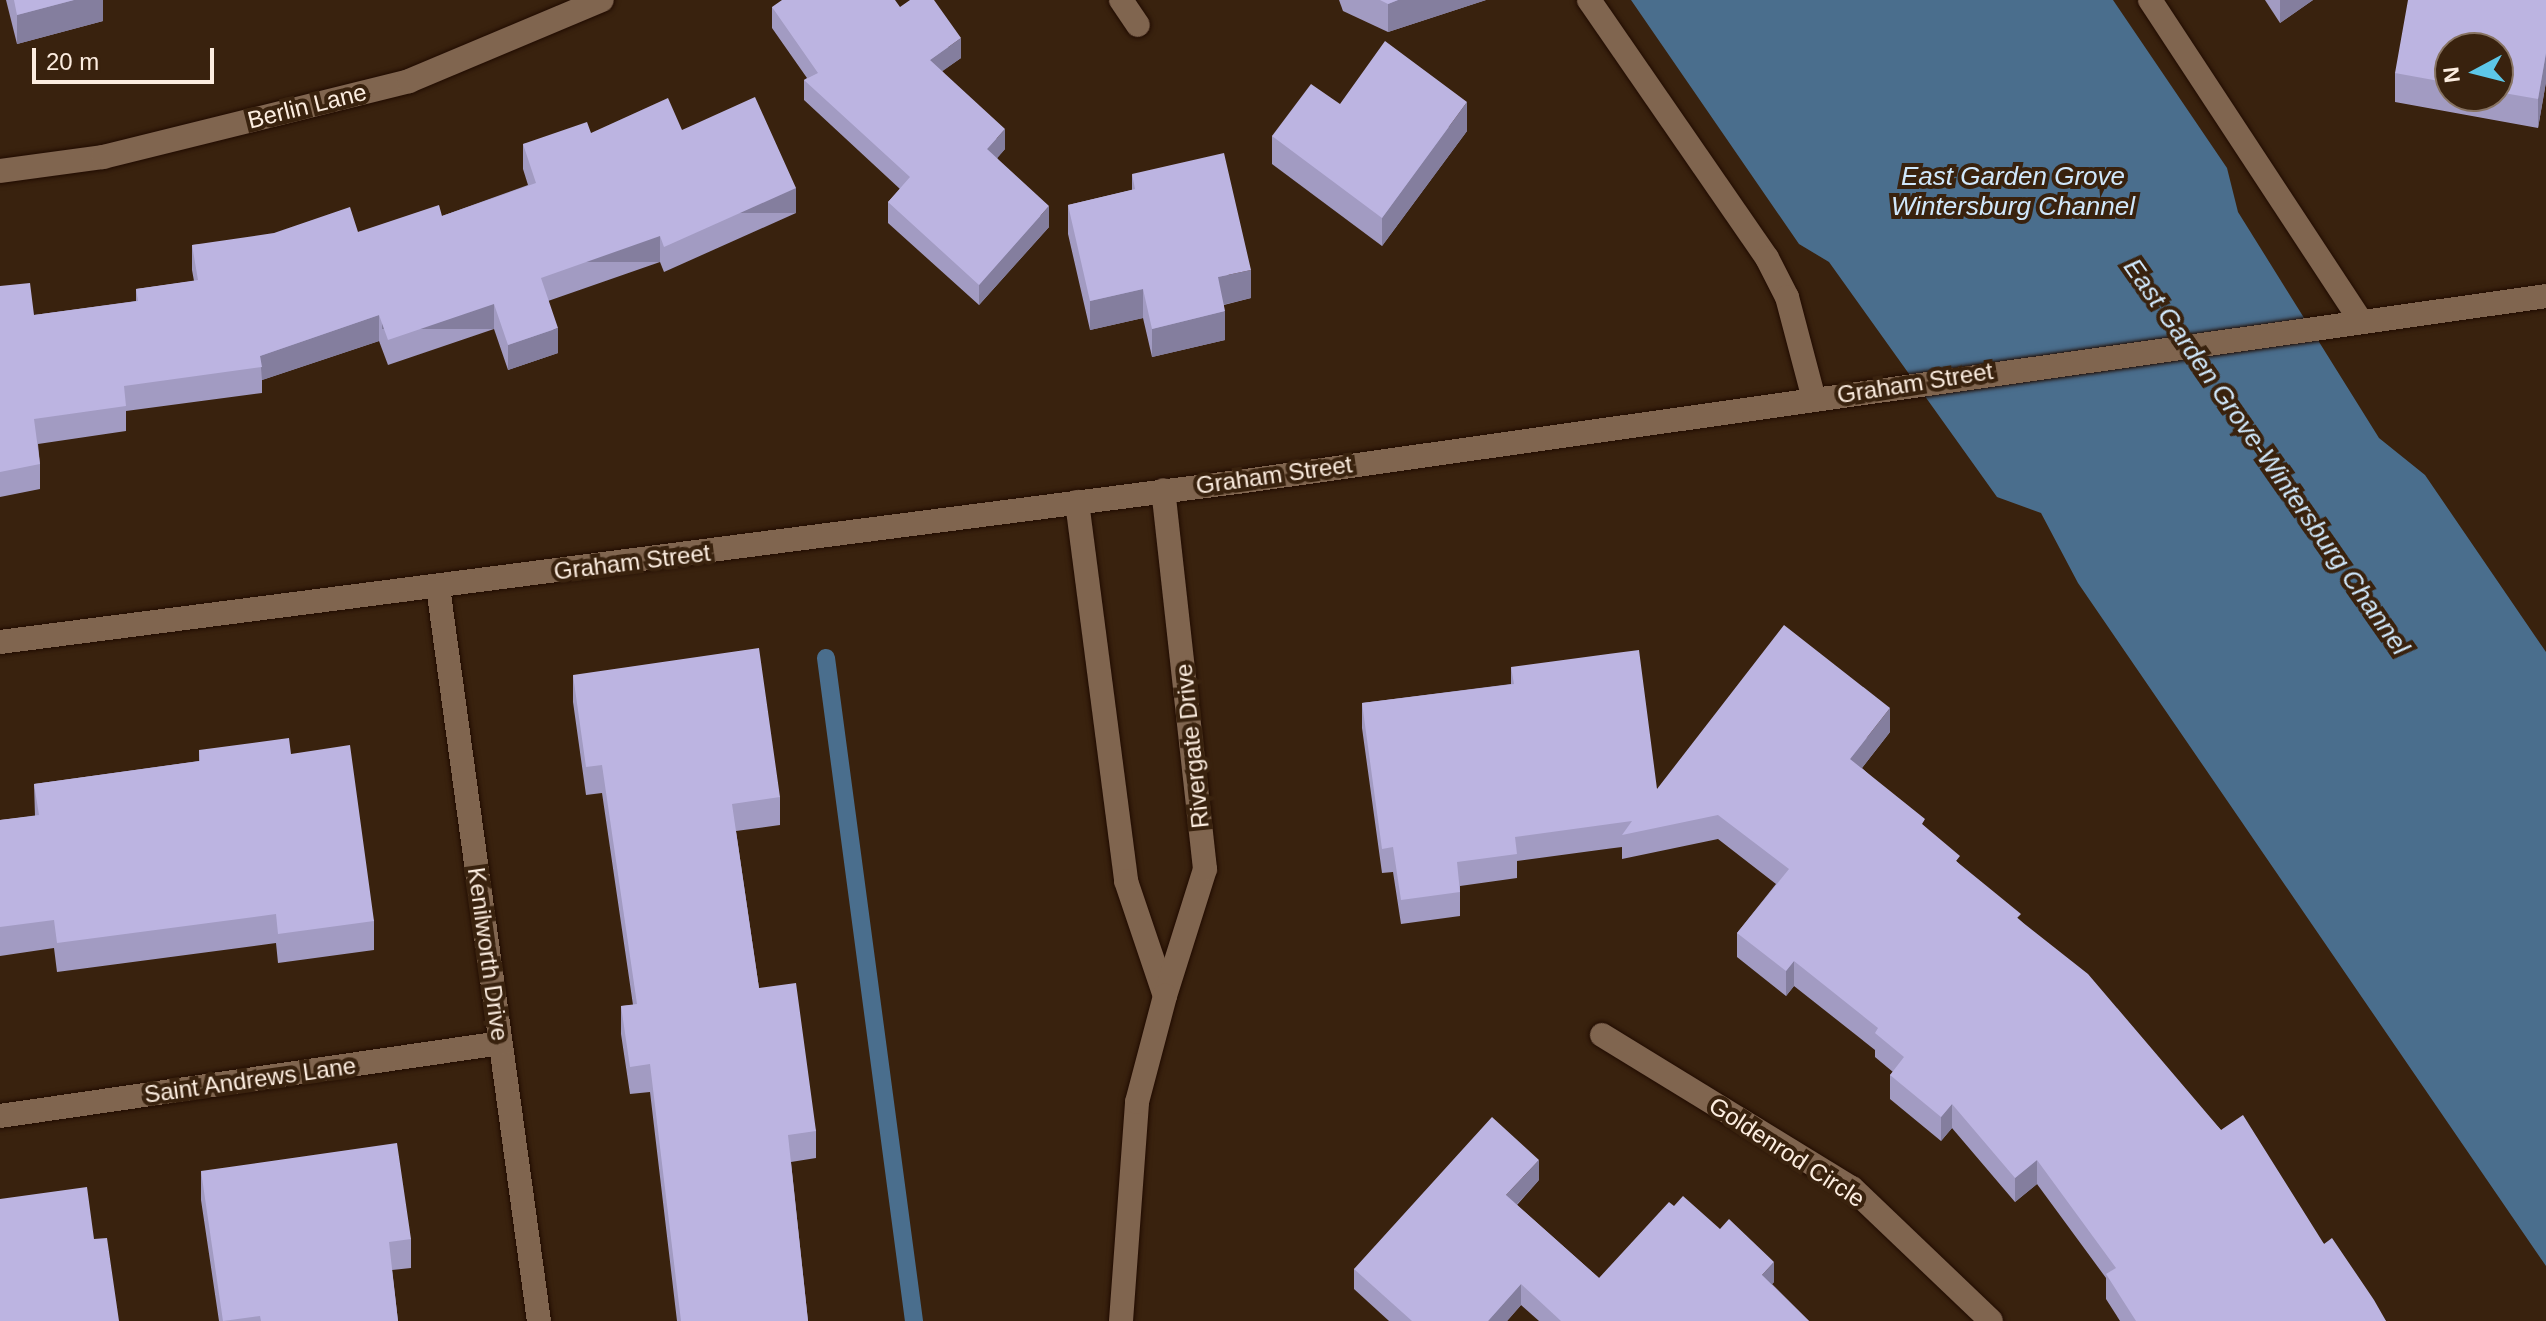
<!DOCTYPE html>
<html>
<head>
<meta charset="utf-8">
<style>
  body { margin:0 }
  #map { position:relative; width:2546px; height:1321px; overflow:hidden; background:#39220e; font-family:Arial,sans-serif }
  div>[style] { position:absolute }
  [style*='--x'] { left:calc(var(--x)*1px); top:calc(var(--y)*1px); width:calc(var(--w)*1px); rotate:calc(var(--a)*1deg) }
  .water>* { inset:0; background:#4a6e8d }
  .stream>* { height:18px; margin:-9px; padding:0 9px; transform-origin:9px; border-radius:9px; background:#4a6e8d }
  .roads { filter:drop-shadow(0 0 2px #200b00) drop-shadow(0 0 2px #200b00) }
  .minor>* { height:24px; margin:-12px; padding:0 12px; transform-origin:12px; border-radius:12px; background:#80654f }
  .wall>* { inset:0; background:#a29bc2 }
  .shaded-wall>* { inset:0; background:#847e9e; transform-origin:0 0 }
  .building>* { inset:0; background:#bcb4e1 }
  span { translate:-50% -50%; white-space:nowrap; text-align:center; line-height:1.15; -webkit-text-stroke:8px #39220e; paint-order:stroke }
  .street-label { font-size:24px; color:#fcede0 }
  .water-label { font-size:26px; color:#d0e8fc; font-style:italic }
  .north { position:absolute; left:2434px; top:32px; width:80px; height:80px; box-sizing:border-box; background:#39220e; border:2px solid #877362; border-radius:50%; rotate:263deg; font-size:22px; font-weight:700; line-height:32px; text-align:center; color:#fcede0 }
  .north::after { content:''; display:block; margin:auto; width:28px; height:36px; background:#5dc7e8; clip-path:polygon(50% 0,100% 100%,50% 72%,0 100%) }
  .scale { position:absolute; left:32px; top:48px; width:182px; height:36px; box-sizing:border-box; border:4px solid #fcede0; border-top:0; padding-left:10px; font-size:24px; line-height:28px; white-space:nowrap; color:#fcede0; -webkit-text-stroke:6px #39220e; paint-order:stroke }
</style>
</head>
<body>
<div id="map">
  <div class="water">
    <i style="clip-path:polygon(1631px 0,2113px 0,2227px 168px,2238px 212px,2379px 438px,2425px 475px,2546px 652px,2546px 1266px,2078px 583px,2041px 513px,1997px 497px,1829px 262px,1799px 244px)"></i>
  </div>
  <div class="stream">
    <i style="--x:826;--y:658;--w:669;--a:82.44"></i>
  </div>
  <div class="roads">
    <div class="minor">
      <i style="--x:1121;--y:0;--w:30;--a:56"></i>
      <i style="--x:1589;--y:0;--w:313;--a:55.4"></i>
      <i style="--x:1767;--y:258;--w:44;--a:62.9"></i>
      <i style="--x:1787;--y:297;--w:106;--a:75.2"></i>
      <i style="--x:2150;--y:0;--w:384;--a:56.7"></i>
      <i style="--x:0;--y:171;--w:104;--a:-7.7"></i>
      <i style="--x:103;--y:157;--w:315;--a:-13.9"></i>
      <i style="--x:409;--y:81;--w:209;--a:-22.8"></i>
      <i style="--x:1077;--y:502;--w:382;--a:82.6"></i>
      <i style="--x:1126;--y:881;--w:121;--a:71.3"></i>
      <i style="--x:1165;--y:996;--w:133;--a:-72.5"></i>
      <i style="--x:1205;--y:869;--w:381;--a:-96.3"></i>
      <i style="--x:438;--y:587;--w:741;--a:82.17"></i>
      <i style="--x:0;--y:642;--w:1255;--a:-7.37"></i>
      <i style="--x:1245;--y:481;--w:1314;--a:-8.09"></i>
      <i style="--x:1602;--y:1035;--w:293;--a:31.5"></i>
      <i style="--x:1852;--y:1188;--w:192;--a:43.7"></i>
      <i style="--x:0;--y:1116;--w:506;--a:-8.29"></i>
      <i style="--x:1121;--y:1321;--w:220;--a:-85.8"></i>
      <i style="--x:1137;--y:1102;--w:110;--a:-75.2"></i>
    </div>
  </div>
  <div class="wall">
    <i style="clip-path:polygon(0 0,103px 0,103px 21px,17px 44px,6px 0)"></i>
    <i style="clip-path:polygon(1339px 0,1486px 0,1388px 32px,1343px 11px)"></i>
    <i style="clip-path:polygon(2265px 0,2313px 0,2280px 23px)"></i>
    <i style="clip-path:polygon(evenodd,2546px 0,2546px 82px,2538px 128px,2395px 102px,2395px 73px,2546px 0,2450px 48px,2498px 48px,2498px 96px,2450px 96px,2450px 48px)"></i>
    <i style="clip-path:polygon(772px 7px,900px 7px,961px 58px,942px 71px,1005px 149px,997px 158px,1049px 227px,979px 305px,888px 223px,888px 202px,900px 189px,804px 100px,804px 80px,807px 78px,772px 28px)"></i>
    <i style="clip-path:polygon(1340px 104px,1467px 131px,1382px 246px,1272px 164px,1272px 136px)"></i>
    <i style="clip-path:polygon(682px 130px,796px 213px,664px 272px,660px 262px,548px 301px,558px 353px,508px 370px,494px 329px,388px 365px,379px 341px,262px 380px,262px 393px,126px 411px,126px 431px,38px 444px,40px 464px,40px 489px,0 497px,0 286px,34px 315px,136px 301px,136px 289px,194px 281px,192px 270px,192px 245px,358px 232px,442px 216px,528px 185px,523px 169px,523px 144px,591px 133px)"></i>
    <i style="clip-path:polygon(1132px 174px,1251px 298px,1224px 305px,1225px 340px,1152px 357px,1143px 318px,1090px 330px,1068px 234px,1068px 205px,1132px 190px)"></i>
    <i style="clip-path:polygon(1511px 667px,1657px 789px,1890px 732px,1862px 768px,1925px 827px,1960px 865px,2021px 921px,2221px 1130px,2324px 1244px,2386px 1321px,2120px 1321px,2106px 1299px,2106px 1278px,2037px 1184px,2015px 1202px,1952px 1128px,1941px 1141px,1890px 1099px,1890px 1075px,1893px 1072px,1875px 1057px,1875px 1050px,1794px 986px,1786px 996px,1737px 957px,1737px 933px,1776px 884px,1718px 839px,1622px 859px,1622px 847px,1517px 861px,1517px 878px,1460px 886px,1460px 916px,1401px 924px,1393px 872px,1382px 873px,1362px 728px,1362px 703px,1511px 684px)"></i>
    <i style="clip-path:polygon(573px 675px,780px 797px,780px 825px,736px 831px,759px 988px,816px 1131px,816px 1158px,791px 1162px,808px 1321px,677px 1321px,650px 1092px,630px 1094px,621px 1034px,621px 1006px,633px 1005px,602px 793px,586px 795px,573px 702px)"></i>
    <i style="clip-path:polygon(199px 750px,291px 754px,374px 921px,374px 950px,278px 963px,276px 943px,57px 972px,54px 948px,0 956px,0 820px,35px 816px,34px 784px,199px 761px)"></i>
    <i style="clip-path:polygon(201px 1171px,411px 1239px,411px 1268px,392px 1270px,398px 1321px,219px 1321px,201px 1200px)"></i>
    <i style="clip-path:polygon(1539px 1180px,1517px 1205px,1599px 1278px,1774px 1282px,1772px 1284px,1809px 1321px,1539px 1321px,1521px 1305px,1507px 1321px,1389px 1321px,1354px 1289px,1354px 1269px)"></i>
  </div>
  <div class="shaded-wall">
    <i style="clip-path:polygon(74px 0,103px 0,103px 21px,17px 44px,17px 15px)"></i>
    <i style="clip-path:polygon(1398px 0,1486px 0,1388px 32px,1388px 4px)"></i>
    <i style="clip-path:polygon(2280px 0,2313px 0,2280px 23px)"></i>
    <i style="clip-path:polygon(961px 38px,961px 58px,930px 80px,930px 60px)"></i>
    <i style="clip-path:polygon(2546px 53px,2546px 82px,2538px 128px,2538px 99px)"></i>
    <i style="clip-path:polygon(1467px 102px,1467px 131px,1382px 246px,1382px 218px)"></i>
    <i style="clip-path:polygon(1005px 129px,1005px 149px,987px 170px,987px 149px)"></i>
    <i style="left:796px;top:188px;width:25px;height:145px;rotate:90deg"></i>
    <i style="clip-path:polygon(1049px 206px,1049px 227px,979px 305px,979px 285px)"></i>
    <i style="left:660px;top:236px;width:26px;height:126px;rotate:90deg"></i>
    <i style="clip-path:polygon(1251px 270px,1251px 298px,1218px 306px,1218px 277px)"></i>
    <i style="clip-path:polygon(1143px 289px,1143px 318px,1090px 330px,1090px 301px)"></i>
    <i style="left:494px;top:304px;width:25px;height:112px;rotate:90deg"></i>
    <i style="clip-path:polygon(1225px 311px,1225px 340px,1152px 357px,1152px 329px)"></i>
    <i style="clip-path:polygon(379px 315px,379px 341px,262px 380px,260px 356px)"></i>
    <i style="clip-path:polygon(558px 328px,558px 353px,508px 370px,508px 345px)"></i>
    <i style="clip-path:polygon(1890px 708px,1890px 732px,1850px 783px,1850px 759px)"></i>
    <i style="clip-path:polygon(1794px 961px,1794px 986px,1786px 996px,1786px 971px)"></i>
    <i style="clip-path:polygon(1952px 1104px,1952px 1128px,1941px 1141px,1941px 1117px)"></i>
    <i style="clip-path:polygon(1539px 1160px,1539px 1180px,1506px 1216px,1506px 1195px)"></i>
    <i style="clip-path:polygon(2037px 1160px,2037px 1184px,2015px 1202px,2015px 1178px)"></i>
    <i style="clip-path:polygon(1774px 1262px,1774px 1282px,1762px 1295px,1762px 1275px)"></i>
    <i style="clip-path:polygon(1521px 1284px,1521px 1305px,1507px 1321px,1488px 1321px)"></i>
  </div>
  <div class="building">
    <i style="clip-path:polygon(14px 0,74px 0,17px 15px)"></i>
    <i style="clip-path:polygon(782px 0,895px 0,900px 7px,910px 0,934px 0,961px 38px,930px 60px,1005px 129px,987px 149px,1049px 206px,979px 285px,888px 202px,910px 177px,804px 80px,818px 73px,772px 7px)"></i>
    <i style="clip-path:polygon(1380px 0,1398px 0,1388px 4px)"></i>
    <i style="clip-path:polygon(2408px 0,2546px 0,2546px 53px,2538px 99px,2498px 92px,2498px 48px,2450px 48px,2450px 83px,2395px 73px)"></i>
    <i style="clip-path:polygon(1385px 41px,1467px 102px,1382px 218px,1272px 136px,1311px 84px,1340px 104px)"></i>
    <i style="clip-path:polygon(755px 97px,796px 188px,664px 247px,660px 236px,541px 278px,558px 328px,508px 345px,494px 304px,388px 340px,379px 315px,260px 356px,262px 367px,124px 386px,126px 406px,34px 419px,40px 464px,0 472px,0 286px,30px 283px,34px 315px,138px 301px,136px 289px,198px 280px,192px 245px,274px 233px,350px 207px,358px 232px,439px 205px,442px 216px,536px 183px,523px 144px,587px 122px,591px 133px,668px 98px,682px 130px)"></i>
    <i style="clip-path:polygon(1224px 153px,1251px 270px,1218px 277px,1225px 311px,1152px 329px,1143px 289px,1090px 301px,1068px 205px,1135px 189px,1132px 174px)"></i>
    <i style="clip-path:polygon(1784px 625px,1890px 708px,1850px 759px,1925px 819px,1922px 824px,1960px 856px,1956px 861px,2021px 914px,2017px 918px,2088px 974px,2221px 1130px,2243px 1115px,2324px 1244px,2332px 1238px,2374px 1300px,2386px 1321px,2136px 1321px,2106px 1274px,2116px 1268px,2037px 1160px,2015px 1178px,1952px 1104px,1941px 1117px,1890px 1075px,1904px 1057px,1875px 1033px,1878px 1028px,1794px 961px,1786px 971px,1737px 933px,1789px 869px,1718px 815px,1622px 835px,1632px 821px,1515px 837px,1517px 854px,1457px 862px,1460px 892px,1401px 900px,1393px 847px,1382px 849px,1362px 703px,1514px 684px,1511px 667px,1639px 650px,1657px 789px)"></i>
    <i style="clip-path:polygon(759px 648px,780px 797px,732px 804px,759px 988px,796px 983px,816px 1131px,788px 1135px,808px 1321px,681px 1321px,650px 1064px,630px 1067px,621px 1006px,637px 1004px,602px 765px,586px 767px,573px 675px)"></i>
    <i style="clip-path:polygon(289px 738px,291px 754px,350px 745px,374px 921px,278px 934px,276px 914px,57px 943px,54px 920px,0 927px,0 820px,39px 815px,34px 784px,200px 761px,199px 750px)"></i>
    <i style="clip-path:polygon(1492px 1117px,1539px 1160px,1506px 1195px,1599px 1278px,1669px 1202px,1674px 1206px,1683px 1196px,1720px 1229px,1729px 1219px,1774px 1262px,1762px 1275px,1809px 1321px,1561px 1321px,1521px 1284px,1488px 1321px,1412px 1321px,1354px 1269px)"></i>
    <i style="clip-path:polygon(397px 1143px,411px 1239px,389px 1242px,398px 1321px,261px 1321px,260px 1316px,223px 1321px,201px 1171px)"></i>
    <i style="clip-path:polygon(87px 1187px,94px 1239px,107px 1238px,119px 1321px,0 1321px,0 1199px)"></i>
  </div>
  <div class="street-label">
    <span style="left:307px;top:106px;rotate:-14deg">Berlin Lane</span>
    <span style="left:1915px;top:383px;rotate:-9deg">Graham Street</span>
    <span style="left:1274px;top:475px;rotate:-8deg">Graham Street</span>
    <span style="left:632px;top:562px;rotate:-7deg">Graham Street</span>
    <span style="left:1192px;top:746px;rotate:-96deg">Rivergate Drive</span>
    <span style="left:488px;top:954px;rotate:82deg">Kenilworth Drive</span>
    <span style="left:250px;top:1080px;rotate:-8deg">Saint Andrews Lane</span>
    <span style="left:1787px;top:1152px;rotate:33deg">Goldenrod Circle</span>
  </div>
  <div class="water-label">
    <span style="left:2013px;top:192px">East Garden Grove<br>Wintersburg Channel</span>
    <span style="left:2266px;top:457px;rotate:55deg">East Garden Grove-Wintersburg Channel</span>
  </div>
  <div class="north">N</div>
  <div class="scale">20 m</div>
</div>
</body>
</html>
